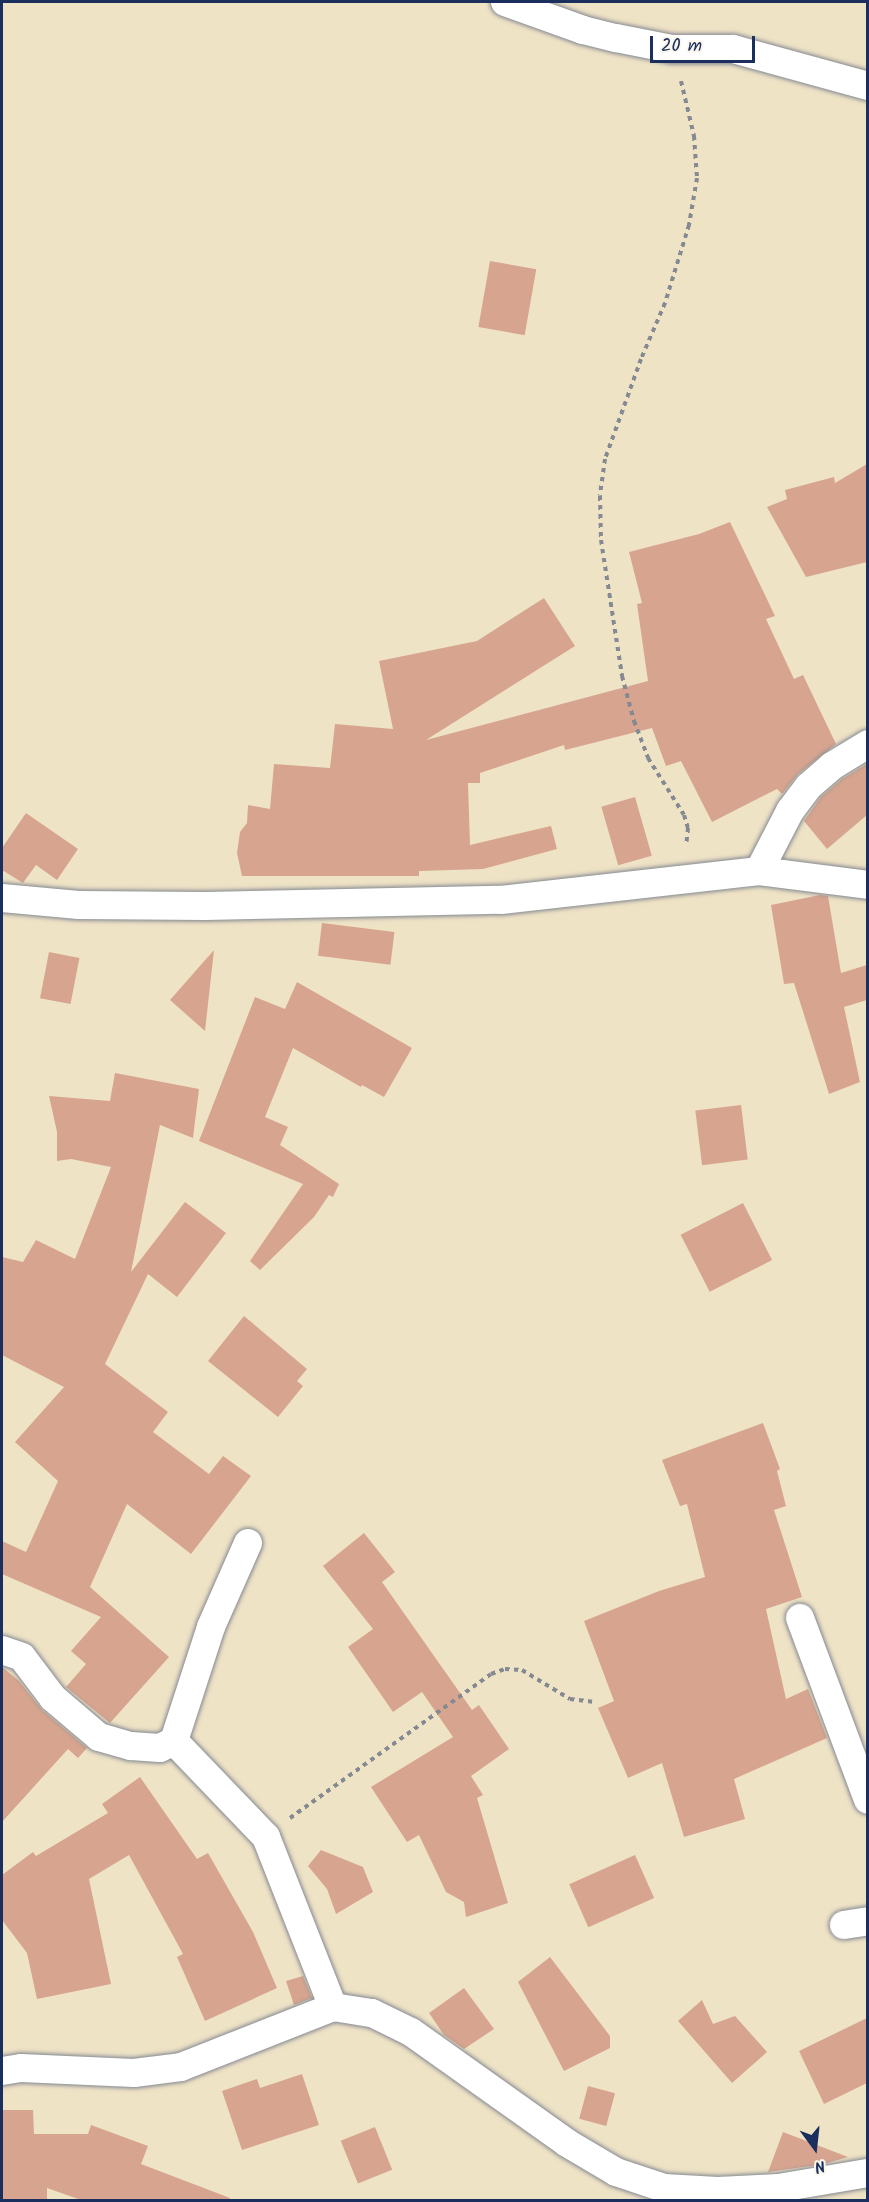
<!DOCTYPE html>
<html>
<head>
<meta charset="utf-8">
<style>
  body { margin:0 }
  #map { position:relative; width:869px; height:2202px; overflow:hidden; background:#efe3c6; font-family:Kalam,sans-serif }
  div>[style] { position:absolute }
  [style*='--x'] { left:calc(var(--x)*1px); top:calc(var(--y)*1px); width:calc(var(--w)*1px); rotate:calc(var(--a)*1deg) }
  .building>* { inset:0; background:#d7a58f; transform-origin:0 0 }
  .path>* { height:4px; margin-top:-2px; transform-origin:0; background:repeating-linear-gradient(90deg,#858992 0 4.5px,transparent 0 9px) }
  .roads { filter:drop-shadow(0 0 2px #858992) drop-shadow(0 0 2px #858992) }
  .street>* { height:28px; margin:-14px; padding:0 14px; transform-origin:14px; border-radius:14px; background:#fff }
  span { translate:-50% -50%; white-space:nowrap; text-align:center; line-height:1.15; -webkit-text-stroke:4.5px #fbf7ec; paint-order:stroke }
  .frame { position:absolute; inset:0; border:3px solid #1b2f5e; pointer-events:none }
  .north { position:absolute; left:785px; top:2118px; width:60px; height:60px; -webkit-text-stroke:4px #fbf7ec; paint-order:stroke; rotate:165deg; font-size:16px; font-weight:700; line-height:24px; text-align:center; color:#1b2f5e }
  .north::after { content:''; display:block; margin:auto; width:21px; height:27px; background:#1b2f5e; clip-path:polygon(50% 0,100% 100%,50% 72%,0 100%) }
  .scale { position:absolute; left:650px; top:36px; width:105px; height:27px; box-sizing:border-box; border:3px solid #1b2f5e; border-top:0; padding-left:8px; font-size:18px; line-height:21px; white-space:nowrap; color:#1b2f5e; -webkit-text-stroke:4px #fbf7ec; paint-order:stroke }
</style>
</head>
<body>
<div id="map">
  <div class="building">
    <i style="left:490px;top:261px;width:47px;height:67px;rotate:10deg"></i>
    <i style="clip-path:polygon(867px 464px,867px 562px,806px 577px,767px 507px,787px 499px,785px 490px,834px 477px,835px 483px)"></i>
    <i style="clip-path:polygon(730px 522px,775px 616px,766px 619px,794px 679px,803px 675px,836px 744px,798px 774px,782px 794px,777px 789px,712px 822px,681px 761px,666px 766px,652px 728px,565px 750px,564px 745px,480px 773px,480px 783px,468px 783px,470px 845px,551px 826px,557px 849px,483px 869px,419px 871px,419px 876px,242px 876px,237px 853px,240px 832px,247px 823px,248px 805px,270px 809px,274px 764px,330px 768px,335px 724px,393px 729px,379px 661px,477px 641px,544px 598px,575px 646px,426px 740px,648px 681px,637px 604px,642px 603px,629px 552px,699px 534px)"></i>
    <i style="clip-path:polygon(867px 764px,867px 815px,827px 849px,804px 821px,821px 797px,842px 779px)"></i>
    <i style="left:635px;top:797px;width:61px;height:35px;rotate:74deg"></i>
    <i style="clip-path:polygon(26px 813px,78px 849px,57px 880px,36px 865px,23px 883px,2px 870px,2px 848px)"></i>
    <i style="clip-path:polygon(820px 895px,828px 896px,841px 973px,867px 965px,867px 1000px,844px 1007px,860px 1082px,829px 1094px,794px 983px,784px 984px,771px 905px)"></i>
    <i style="left:322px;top:923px;width:73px;height:33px;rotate:7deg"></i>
    <i style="clip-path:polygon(214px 950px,205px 1031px,170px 1000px)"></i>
    <i style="left:49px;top:952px;width:31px;height:47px;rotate:11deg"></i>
    <i style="clip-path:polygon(297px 982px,412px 1048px,384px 1097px,362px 1085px,361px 1087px,293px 1048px,265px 1117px,288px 1127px,280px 1145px,339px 1184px,333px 1197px,329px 1195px,314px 1217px,260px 1270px,250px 1261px,303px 1184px,199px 1141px,255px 997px,285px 1009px)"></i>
    <i style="clip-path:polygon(115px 1073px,199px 1089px,193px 1138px,160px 1125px,131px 1272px,185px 1202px,226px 1233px,177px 1297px,148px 1274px,105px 1364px,168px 1412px,153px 1432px,209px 1474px,223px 1456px,251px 1476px,191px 1554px,127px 1504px,90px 1587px,169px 1657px,110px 1723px,66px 1687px,86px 1664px,71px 1651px,101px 1617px,2px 1574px,2px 1541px,26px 1552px,58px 1481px,15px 1442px,64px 1387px,2px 1355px,2px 1257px,23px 1262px,36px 1240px,75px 1259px,111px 1167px,71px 1159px,57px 1161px,57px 1132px,49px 1096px,110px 1101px)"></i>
    <i style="left:741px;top:1105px;width:55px;height:46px;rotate:83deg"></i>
    <i style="left:743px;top:1203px;width:64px;height:70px;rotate:63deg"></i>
    <i style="clip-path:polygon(244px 1316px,307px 1369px,297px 1381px,303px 1386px,278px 1417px,208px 1361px)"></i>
    <i style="clip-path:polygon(763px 1423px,780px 1469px,777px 1471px,786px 1506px,774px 1510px,802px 1597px,766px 1609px,786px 1699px,808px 1689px,827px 1738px,734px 1779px,745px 1819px,684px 1837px,662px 1763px,628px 1778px,598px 1708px,614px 1701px,584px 1621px,659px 1591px,705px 1577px,687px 1504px,680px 1506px,662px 1460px)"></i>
    <i style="clip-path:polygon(364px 1533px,395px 1572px,382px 1582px,472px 1710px,479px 1705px,509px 1749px,471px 1776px,483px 1795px,477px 1798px,508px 1903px,466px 1917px,464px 1902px,446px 1892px,419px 1835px,407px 1842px,371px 1787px,453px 1737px,422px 1692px,393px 1712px,348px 1647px,373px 1629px,323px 1566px)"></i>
    <i style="clip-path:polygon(2px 1667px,19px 1681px,42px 1710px,87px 1748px,78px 1758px,68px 1749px,2px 1822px)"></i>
    <i style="clip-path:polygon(140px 1777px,197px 1859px,208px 1853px,253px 1932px,277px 1988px,205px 2021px,177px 1957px,183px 1954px,129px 1855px,89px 1879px,111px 1984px,37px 1999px,27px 1953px,2px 1920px,2px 1875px,33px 1852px,36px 1856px,108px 1813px,102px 1804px)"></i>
    <i style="clip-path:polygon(321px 1850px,363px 1867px,373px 1892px,336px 1914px,327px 1889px,308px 1866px)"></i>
    <i style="left:635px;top:1855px;width:47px;height:72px;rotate:66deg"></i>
    <i style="clip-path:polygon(550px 1957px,610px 2036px,610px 2048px,564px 2071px,518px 1982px)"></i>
    <i style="clip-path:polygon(303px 1976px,312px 1998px,294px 2005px,286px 1981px)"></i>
    <i style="clip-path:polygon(464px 1988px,494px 2029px,464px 2049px,444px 2035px,429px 2013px)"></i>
    <i style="clip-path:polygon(702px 2000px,713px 2024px,735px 2016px,767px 2052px,732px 2083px,678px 2021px)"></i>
    <i style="clip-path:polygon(867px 2018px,867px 2083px,824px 2104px,799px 2051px)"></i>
    <i style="clip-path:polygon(302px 2074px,319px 2125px,242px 2150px,222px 2091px,257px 2079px,260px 2088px)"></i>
    <i style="left:588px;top:2086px;width:28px;height:34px;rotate:15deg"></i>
    <i style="clip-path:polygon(2px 2110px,33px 2110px,34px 2134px,88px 2134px,91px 2125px,148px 2146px,141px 2164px,230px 2198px,229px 2200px,81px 2200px,47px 2188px,47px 2200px,2px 2200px)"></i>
    <i style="left:375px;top:2127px;width:46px;height:37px;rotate:68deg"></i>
    <i style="clip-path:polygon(783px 2132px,848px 2157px,824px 2164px,768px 2172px)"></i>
  </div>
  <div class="path">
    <i style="--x:681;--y:81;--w:57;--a:76.7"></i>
    <i style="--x:694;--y:136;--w:42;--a:85.9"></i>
    <i style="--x:697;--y:178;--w:48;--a:99.7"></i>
    <i style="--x:689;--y:225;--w:82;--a:107.1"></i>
    <i style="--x:665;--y:303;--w:61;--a:113.2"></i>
    <i style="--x:641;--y:359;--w:106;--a:109.8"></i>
    <i style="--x:605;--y:459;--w:37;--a:98"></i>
    <i style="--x:600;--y:496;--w:44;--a:88.7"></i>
    <i style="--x:601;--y:540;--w:138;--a:81.2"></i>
    <i style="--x:622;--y:676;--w:47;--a:75.1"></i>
    <i style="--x:634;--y:721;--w:40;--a:69"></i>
    <i style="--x:648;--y:758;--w:67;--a:57.7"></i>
    <i style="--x:684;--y:815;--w:14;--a:73"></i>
    <i style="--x:688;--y:828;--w:18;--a:96"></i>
    <i style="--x:290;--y:1818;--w:247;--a:-35.6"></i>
    <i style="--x:491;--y:1674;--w:15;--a:-20"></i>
    <i style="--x:505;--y:1669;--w:17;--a:3"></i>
    <i style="--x:522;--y:1670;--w:56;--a:31.1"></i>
    <i style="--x:570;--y:1699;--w:25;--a:7"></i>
  </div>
  <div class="roads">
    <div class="street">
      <i style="--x:505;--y:2;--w:83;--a:19.7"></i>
      <i style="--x:583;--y:30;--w:34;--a:14"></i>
      <i style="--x:616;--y:38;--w:57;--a:11.1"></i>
      <i style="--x:672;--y:49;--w:61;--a:0"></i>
      <i style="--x:733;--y:49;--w:140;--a:15.3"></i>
      <i style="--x:759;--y:871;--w:68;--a:-62.7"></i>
      <i style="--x:790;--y:811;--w:31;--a:-53"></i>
      <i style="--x:809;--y:786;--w:30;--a:-41"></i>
      <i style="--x:832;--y:766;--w:42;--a:-31.4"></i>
      <i style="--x:2;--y:898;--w:77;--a:5.2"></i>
      <i style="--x:79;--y:905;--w:126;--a:0.5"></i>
      <i style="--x:205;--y:906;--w:296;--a:-1.2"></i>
      <i style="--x:501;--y:900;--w:260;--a:-6.4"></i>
      <i style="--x:759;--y:871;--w:110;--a:7.3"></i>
      <i style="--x:248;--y:1543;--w:92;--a:113.8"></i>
      <i style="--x:211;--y:1627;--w:120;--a:108"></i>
      <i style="--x:174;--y:1741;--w:133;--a:46.2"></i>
      <i style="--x:266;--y:1837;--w:183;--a:68.5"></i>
      <i style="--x:800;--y:1618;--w:194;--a:69.5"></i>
      <i style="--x:2;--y:1650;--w:21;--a:19"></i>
      <i style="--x:22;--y:1657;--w:51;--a:52.9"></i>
      <i style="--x:53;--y:1698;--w:60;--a:40.3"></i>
      <i style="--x:99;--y:1737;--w:33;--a:16"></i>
      <i style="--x:131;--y:1746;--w:29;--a:4"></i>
      <i style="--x:160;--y:1748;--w:16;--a:-27"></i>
      <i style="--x:844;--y:1925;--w:24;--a:-9"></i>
      <i style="--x:2;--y:2071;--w:19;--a:-9"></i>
      <i style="--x:21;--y:2068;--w:113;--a:2.5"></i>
      <i style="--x:134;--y:2073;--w:47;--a:-7.3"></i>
      <i style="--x:181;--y:2067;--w:163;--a:-21.5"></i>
      <i style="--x:333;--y:2007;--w:39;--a:9"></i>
      <i style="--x:372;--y:2013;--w:43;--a:26"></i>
      <i style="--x:411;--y:2032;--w:191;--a:35.4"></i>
      <i style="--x:567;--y:2143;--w:57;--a:30.6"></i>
      <i style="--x:616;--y:2172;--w:51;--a:18.4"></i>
      <i style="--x:664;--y:2188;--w:54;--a:3.2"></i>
      <i style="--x:718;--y:2191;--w:61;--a:-2.8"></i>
      <i style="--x:779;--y:2188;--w:90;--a:-9.6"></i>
    </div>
  </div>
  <div class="frame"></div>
  <div class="north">N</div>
  <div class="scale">20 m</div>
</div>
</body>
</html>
